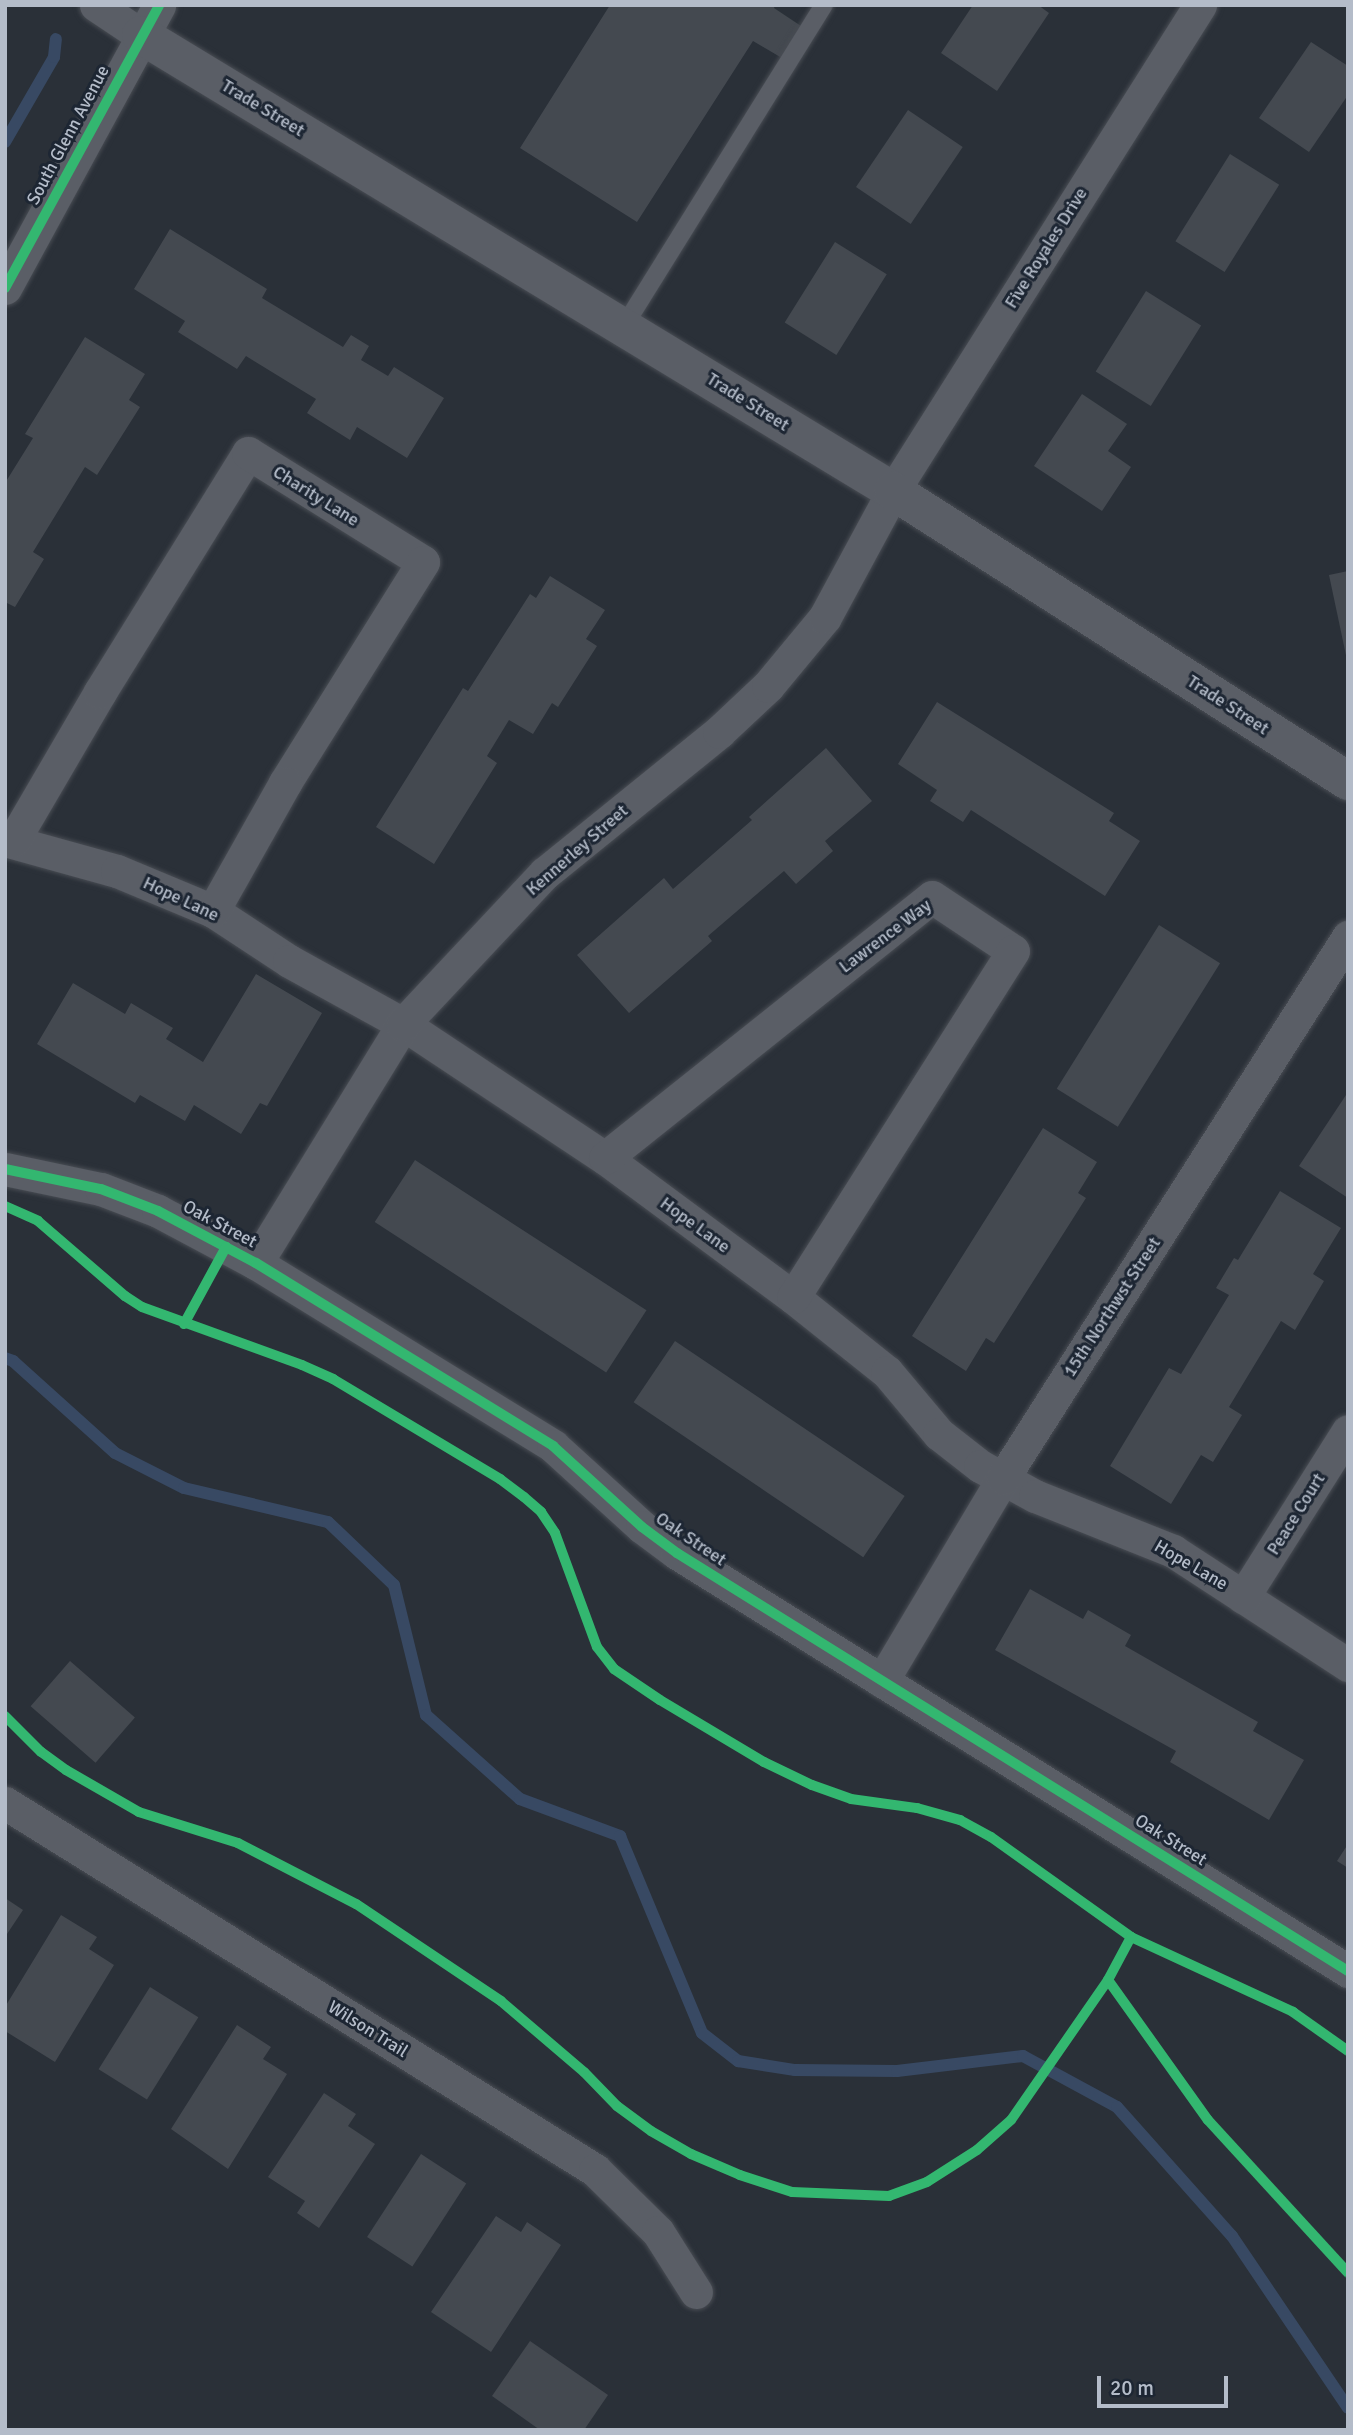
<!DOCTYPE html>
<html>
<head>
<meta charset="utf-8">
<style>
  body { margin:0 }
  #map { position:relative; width:1353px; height:2435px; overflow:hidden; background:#2a3038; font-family:Signika,sans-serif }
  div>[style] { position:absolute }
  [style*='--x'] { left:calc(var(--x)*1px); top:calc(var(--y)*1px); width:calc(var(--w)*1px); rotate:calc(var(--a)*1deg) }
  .stream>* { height:12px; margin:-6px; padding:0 6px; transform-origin:6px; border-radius:6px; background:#384963 }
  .building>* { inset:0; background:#444950; transform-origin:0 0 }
  .roads { filter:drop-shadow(0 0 2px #484c53) drop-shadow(0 0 2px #484c53) }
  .service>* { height:18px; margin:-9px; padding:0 9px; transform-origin:9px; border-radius:9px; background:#5a5e66 }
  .minor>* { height:33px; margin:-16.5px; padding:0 16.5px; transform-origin:16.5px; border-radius:16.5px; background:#5a5e66 }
  .tertiary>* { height:38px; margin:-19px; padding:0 19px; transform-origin:19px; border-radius:19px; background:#5a5e66 }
  .cycleway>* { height:10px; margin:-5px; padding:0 5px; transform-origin:5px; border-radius:5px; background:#33b770 }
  span { translate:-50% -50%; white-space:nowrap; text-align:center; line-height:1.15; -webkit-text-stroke:6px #1d2633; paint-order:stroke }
  .street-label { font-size:18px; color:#b4bcc9 }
  .frame { position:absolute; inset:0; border:7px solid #b4bcc9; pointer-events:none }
  .scale { position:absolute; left:1097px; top:2376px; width:131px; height:32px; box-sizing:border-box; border:4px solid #b4bcc9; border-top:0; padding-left:9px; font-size:21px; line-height:24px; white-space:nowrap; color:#b4bcc9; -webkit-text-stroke:5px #1d2633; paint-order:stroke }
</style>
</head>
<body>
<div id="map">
  <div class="stream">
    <i style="--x:5;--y:142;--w:98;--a:-60"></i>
    <i style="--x:54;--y:57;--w:18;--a:-84"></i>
    <i style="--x:5;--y:1358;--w:9;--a:21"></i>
    <i style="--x:13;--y:1361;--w:137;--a:42"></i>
    <i style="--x:115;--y:1453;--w:77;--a:26.9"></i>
    <i style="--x:184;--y:1488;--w:148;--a:13.3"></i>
    <i style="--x:328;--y:1522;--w:91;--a:43.7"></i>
    <i style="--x:394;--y:1585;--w:134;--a:76.2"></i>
    <i style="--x:426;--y:1715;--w:126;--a:41.8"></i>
    <i style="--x:520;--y:1799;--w:107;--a:20.3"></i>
    <i style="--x:620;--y:1836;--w:213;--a:67.4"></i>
    <i style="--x:702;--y:2033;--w:46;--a:37.9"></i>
    <i style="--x:738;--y:2061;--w:58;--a:9"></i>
    <i style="--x:795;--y:2070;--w:102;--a:0.6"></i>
    <i style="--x:897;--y:2071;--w:127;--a:-6.8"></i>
    <i style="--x:1023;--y:2056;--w:107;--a:28.5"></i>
    <i style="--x:1117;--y:2107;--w:173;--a:48.3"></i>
    <i style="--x:1232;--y:2236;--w:207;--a:56"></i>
  </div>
  <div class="building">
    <i style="clip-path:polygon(610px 5px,775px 5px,774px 8px,807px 30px,787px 61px,753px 41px,637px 222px,520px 148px)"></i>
    <i style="clip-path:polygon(973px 5px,1038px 5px,1049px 13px,997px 91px,941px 53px)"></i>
    <i style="clip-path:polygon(1311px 42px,1348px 66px,1348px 95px,1309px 152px,1259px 118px)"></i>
    <i style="left:908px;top:110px;width:66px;height:93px;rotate:34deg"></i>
    <i style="left:1230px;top:154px;width:58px;height:103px;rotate:32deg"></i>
    <i style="clip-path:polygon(170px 229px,267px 289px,262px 298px,343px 347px,351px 335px,369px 346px,361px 360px,388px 376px,394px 367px,444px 398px,407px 458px,357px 427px,350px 440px,307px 413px,316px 399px,246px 356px,237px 369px,178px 332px,185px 321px,134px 289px)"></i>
    <i style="left:835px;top:242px;width:61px;height:95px;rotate:32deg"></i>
    <i style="left:1146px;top:291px;width:65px;height:95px;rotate:32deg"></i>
    <i style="clip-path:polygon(85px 337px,145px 374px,129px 400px,140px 407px,97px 475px,85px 467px,33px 552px,44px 559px,15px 607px,5px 602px,5px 483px,33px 438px,25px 434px)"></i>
    <i style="clip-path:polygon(1082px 394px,1127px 424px,1108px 451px,1131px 467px,1102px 511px,1034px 466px)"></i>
    <i style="clip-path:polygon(1348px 571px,1348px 660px,1347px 660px,1329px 575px)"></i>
    <i style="clip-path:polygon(550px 576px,605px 610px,586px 639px,597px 646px,558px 707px,552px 703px,533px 734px,509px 720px,487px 756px,497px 763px,434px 864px,376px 827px,463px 688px,468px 691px,530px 594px,536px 598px)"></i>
    <i style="clip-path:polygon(937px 702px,1114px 813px,1109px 821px,1140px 841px,1105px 896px,971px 810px,963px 822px,930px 801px,937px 790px,898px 764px)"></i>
    <i style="clip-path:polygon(826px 748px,872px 801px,825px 841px,833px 851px,796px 884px,784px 871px,708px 936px,712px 941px,629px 1013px,577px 955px,664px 878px,673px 889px,752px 820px,749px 817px)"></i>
    <i style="left:1159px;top:925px;width:72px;height:193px;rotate:32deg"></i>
    <i style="clip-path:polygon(256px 974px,322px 1013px,267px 1106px,260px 1103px,241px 1134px,194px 1105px,185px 1121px,140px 1095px,135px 1103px,37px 1044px,73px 983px,125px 1014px,131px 1003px,173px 1028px,166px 1039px,203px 1062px)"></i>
    <i style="clip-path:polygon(1348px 1092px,1348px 1198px,1299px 1166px)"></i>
    <i style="clip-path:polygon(1043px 1128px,1097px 1162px,1078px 1193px,1086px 1198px,994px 1343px,986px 1338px,966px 1371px,912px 1336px)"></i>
    <i style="left:415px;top:1160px;width:276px;height:74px;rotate:33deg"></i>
    <i style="clip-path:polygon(1280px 1191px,1341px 1228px,1313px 1274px,1324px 1281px,1295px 1330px,1281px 1321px,1229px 1407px,1242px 1415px,1213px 1462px,1201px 1455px,1171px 1504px,1110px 1466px,1169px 1368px,1181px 1374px,1229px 1295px,1216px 1288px,1234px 1258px,1238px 1260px)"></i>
    <i style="left:675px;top:1341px;width:277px;height:74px;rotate:34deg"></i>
    <i style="clip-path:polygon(1030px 1589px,1083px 1619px,1088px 1610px,1131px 1635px,1125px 1646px,1258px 1722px,1253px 1731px,1304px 1760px,1269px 1820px,1170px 1762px,1176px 1751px,995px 1650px)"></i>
    <i style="left:70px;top:1661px;width:86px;height:60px;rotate:41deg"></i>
    <i style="clip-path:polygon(1348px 1844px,1348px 1868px,1337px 1861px)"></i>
    <i style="clip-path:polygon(5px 1898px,23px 1910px,5px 1937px)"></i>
    <i style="clip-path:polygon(61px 1915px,97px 1937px,89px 1949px,114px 1965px,55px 2062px,5px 2031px,5px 2007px)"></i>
    <i style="left:150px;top:1987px;width:57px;height:97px;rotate:32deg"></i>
    <i style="clip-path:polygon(237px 2025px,271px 2047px,263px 2059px,287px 2074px,228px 2169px,171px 2129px)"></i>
    <i style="clip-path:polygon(324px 2093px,356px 2114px,348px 2126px,375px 2144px,319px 2228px,297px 2213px,305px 2201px,268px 2177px)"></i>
    <i style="left:421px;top:2154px;width:54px;height:99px;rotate:33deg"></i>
    <i style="clip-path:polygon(496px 2216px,521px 2232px,527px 2222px,561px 2245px,491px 2352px,431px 2312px)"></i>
    <i style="clip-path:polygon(530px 2341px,608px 2395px,584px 2430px,540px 2430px,492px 2396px)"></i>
  </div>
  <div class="roads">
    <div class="service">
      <i style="--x:624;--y:326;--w:378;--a:-58.1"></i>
    </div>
    <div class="minor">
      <i style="--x:96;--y:5;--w:54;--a:33.7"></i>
      <i style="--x:5;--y:288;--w:322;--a:-61.4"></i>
      <i style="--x:5;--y:840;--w:116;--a:15.5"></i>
      <i style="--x:117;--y:871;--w:104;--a:22.6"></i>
      <i style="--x:213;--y:911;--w:91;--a:33.3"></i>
      <i style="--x:289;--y:961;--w:130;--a:28.9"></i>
      <i style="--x:403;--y:1024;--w:242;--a:33.6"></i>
      <i style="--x:605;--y:1158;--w:234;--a:36.5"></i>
      <i style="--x:793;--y:1297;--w:120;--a:38.6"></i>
      <i style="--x:887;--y:1372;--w:81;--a:50"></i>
      <i style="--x:939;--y:1434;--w:52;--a:38"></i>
      <i style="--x:980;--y:1466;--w:63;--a:28.6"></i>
      <i style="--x:1035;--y:1496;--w:149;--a:21.7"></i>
      <i style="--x:1173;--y:1551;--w:209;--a:33.1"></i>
      <i style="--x:13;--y:841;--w:173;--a:-59.7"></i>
      <i style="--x:100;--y:692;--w:281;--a:-58.2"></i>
      <i style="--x:248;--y:453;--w:206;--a:31.9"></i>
      <i style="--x:423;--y:562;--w:261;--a:122"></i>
      <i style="--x:285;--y:783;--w:147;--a:119.4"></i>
      <i style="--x:605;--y:1158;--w:418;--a:-38.6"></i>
      <i style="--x:932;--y:897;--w:97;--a:33.7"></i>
      <i style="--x:1013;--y:951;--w:410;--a:122.4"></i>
      <i style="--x:5;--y:1169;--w:98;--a:11.8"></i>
      <i style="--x:101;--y:1189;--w:61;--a:21.1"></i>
      <i style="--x:158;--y:1211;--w:111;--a:28"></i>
      <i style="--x:256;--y:1263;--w:349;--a:31.6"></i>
      <i style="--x:553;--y:1446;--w:120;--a:42.3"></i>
      <i style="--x:642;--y:1527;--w:44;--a:36.6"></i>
      <i style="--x:677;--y:1553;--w:791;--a:31.92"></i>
      <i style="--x:256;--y:1263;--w:281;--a:-58.4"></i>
      <i style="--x:403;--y:1024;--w:207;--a:-46.8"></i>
      <i style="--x:545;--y:873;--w:224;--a:-39"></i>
      <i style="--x:719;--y:732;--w:67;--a:-43.2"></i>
      <i style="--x:768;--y:686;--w:89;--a:-50.4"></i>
      <i style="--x:825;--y:617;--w:143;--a:-61.6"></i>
      <i style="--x:893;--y:491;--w:575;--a:-57.72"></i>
      <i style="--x:1243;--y:1597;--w:196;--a:-57.7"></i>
      <i style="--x:882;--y:1681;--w:236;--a:-59.2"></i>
      <i style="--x:1003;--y:1478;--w:642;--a:-57.47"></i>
      <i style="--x:5;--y:1803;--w:695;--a:31.88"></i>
      <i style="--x:595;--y:2170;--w:88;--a:44.5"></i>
      <i style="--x:658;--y:2232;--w:71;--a:57.7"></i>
    </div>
    <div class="tertiary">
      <i style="--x:141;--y:35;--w:879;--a:31.23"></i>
      <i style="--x:893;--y:491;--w:540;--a:32.51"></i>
    </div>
  </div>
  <div class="cycleway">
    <i style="--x:5;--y:288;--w:322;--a:-61.4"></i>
    <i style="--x:5;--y:1169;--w:98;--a:11.8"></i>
    <i style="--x:101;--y:1189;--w:61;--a:21.1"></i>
    <i style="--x:158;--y:1211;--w:111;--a:28"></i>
    <i style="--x:256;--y:1263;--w:349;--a:31.6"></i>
    <i style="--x:553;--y:1446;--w:120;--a:42.3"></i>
    <i style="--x:642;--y:1527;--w:44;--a:36.6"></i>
    <i style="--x:677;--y:1553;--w:791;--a:31.92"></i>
    <i style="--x:5;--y:1206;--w:36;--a:24"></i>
    <i style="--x:38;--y:1221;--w:115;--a:40.8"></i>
    <i style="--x:125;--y:1296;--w:20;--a:33"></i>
    <i style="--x:142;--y:1307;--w:170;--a:19.9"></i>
    <i style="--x:302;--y:1365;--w:34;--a:24"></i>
    <i style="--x:333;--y:1379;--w:195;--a:30.9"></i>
    <i style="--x:500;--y:1479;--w:30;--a:37"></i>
    <i style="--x:524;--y:1497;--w:23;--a:41"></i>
    <i style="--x:541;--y:1512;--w:25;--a:56"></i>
    <i style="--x:555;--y:1533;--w:121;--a:69.8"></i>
    <i style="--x:597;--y:1647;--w:28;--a:52"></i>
    <i style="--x:614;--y:1669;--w:55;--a:34"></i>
    <i style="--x:660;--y:1700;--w:121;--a:30.8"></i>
    <i style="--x:764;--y:1762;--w:53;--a:25.6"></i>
    <i style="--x:812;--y:1785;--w:41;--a:19.7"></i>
    <i style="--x:851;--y:1799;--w:67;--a:7.8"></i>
    <i style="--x:917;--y:1808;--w:45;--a:15.6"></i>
    <i style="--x:960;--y:1820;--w:35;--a:29"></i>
    <i style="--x:991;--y:1837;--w:172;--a:35.5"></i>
    <i style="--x:1131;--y:1937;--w:49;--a:118.1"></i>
    <i style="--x:1108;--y:1980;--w:170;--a:124.7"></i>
    <i style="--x:1011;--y:2120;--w:45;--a:138.6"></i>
    <i style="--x:977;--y:2150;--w:59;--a:147.4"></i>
    <i style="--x:927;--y:2182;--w:40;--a:159.8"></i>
    <i style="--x:889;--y:2196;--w:97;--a:-177.6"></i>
    <i style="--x:792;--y:2192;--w:55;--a:-161.9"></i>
    <i style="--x:740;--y:2175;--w:53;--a:-156.8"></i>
    <i style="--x:691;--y:2154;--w:46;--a:-150.1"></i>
    <i style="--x:651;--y:2131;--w:42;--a:-143.7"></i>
    <i style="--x:617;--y:2106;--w:47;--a:-134.1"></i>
    <i style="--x:584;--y:2072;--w:109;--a:-139.5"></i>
    <i style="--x:501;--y:2001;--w:174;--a:-146.2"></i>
    <i style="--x:356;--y:1904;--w:133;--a:-152.7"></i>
    <i style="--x:238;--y:1843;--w:104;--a:-162.6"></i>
    <i style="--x:139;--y:1812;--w:84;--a:-150.1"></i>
    <i style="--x:66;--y:1770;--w:31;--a:-144"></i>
    <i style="--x:41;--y:1752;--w:51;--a:-135"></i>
    <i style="--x:184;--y:1324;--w:88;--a:-61.4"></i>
    <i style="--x:1131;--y:1937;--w:179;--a:24.8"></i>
    <i style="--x:1293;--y:2012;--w:67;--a:35.3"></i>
    <i style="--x:1108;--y:1980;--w:172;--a:54.5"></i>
    <i style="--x:1208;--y:2120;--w:207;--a:47.5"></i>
  </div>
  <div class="street-label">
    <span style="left:263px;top:108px;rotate:31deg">Trade Street</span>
    <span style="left:68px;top:135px;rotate:-62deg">South Glenn Avenue</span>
    <span style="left:1046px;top:248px;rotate:-58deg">Five Royales Drive</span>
    <span style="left:748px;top:402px;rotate:32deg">Trade Street</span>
    <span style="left:316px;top:496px;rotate:32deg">Charity Lane</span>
    <span style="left:1228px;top:705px;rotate:33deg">Trade Street</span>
    <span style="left:577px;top:850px;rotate:-41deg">Kennerley Street</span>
    <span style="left:181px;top:899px;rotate:25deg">Hope Lane</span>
    <span style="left:885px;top:936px;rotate:-37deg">Lawrence Way</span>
    <span style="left:220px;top:1224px;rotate:28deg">Oak Street</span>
    <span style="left:695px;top:1225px;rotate:36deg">Hope Lane</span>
    <span style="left:1112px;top:1307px;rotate:-57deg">15th Northwst Street</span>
    <span style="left:1296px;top:1514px;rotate:-58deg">Peace Court</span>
    <span style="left:691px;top:1539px;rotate:34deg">Oak Street</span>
    <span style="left:1191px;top:1565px;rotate:30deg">Hope Lane</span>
    <span style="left:1171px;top:1840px;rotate:32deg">Oak Street</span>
    <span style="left:368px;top:2029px;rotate:32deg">Wilson Trail</span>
  </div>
  <div class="frame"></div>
  <div class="scale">20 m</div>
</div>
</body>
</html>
